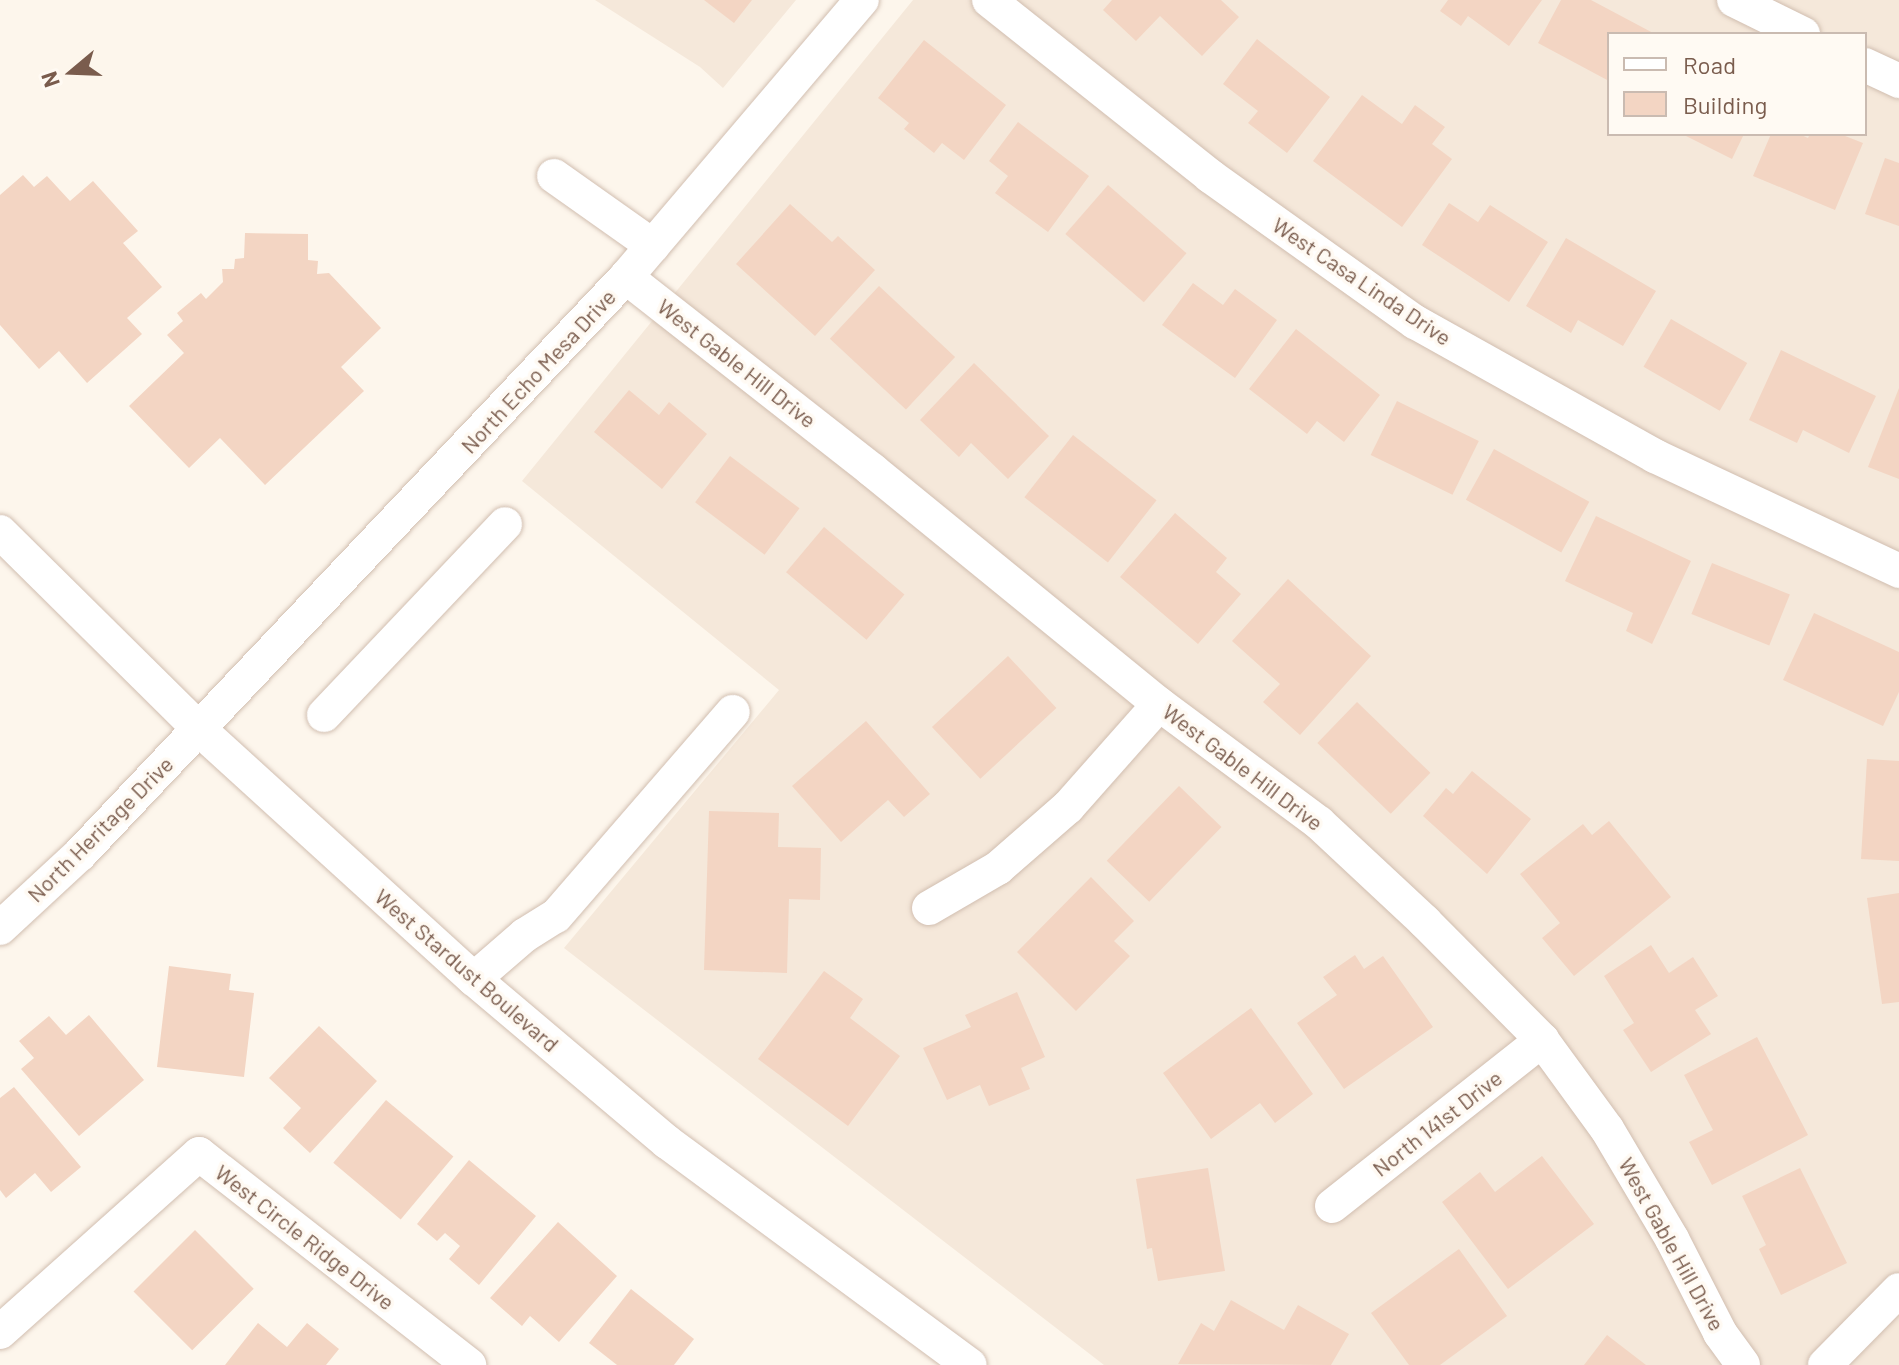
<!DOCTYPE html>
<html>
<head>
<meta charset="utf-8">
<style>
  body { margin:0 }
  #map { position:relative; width:1899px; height:1365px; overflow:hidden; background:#fdf6ec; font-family:Barlow,sans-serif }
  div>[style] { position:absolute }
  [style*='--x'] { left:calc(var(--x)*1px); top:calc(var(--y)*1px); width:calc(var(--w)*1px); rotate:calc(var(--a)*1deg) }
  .residential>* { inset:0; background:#f5e8da }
  .building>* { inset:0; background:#f3d5c3; transform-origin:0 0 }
  .roads { filter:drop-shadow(0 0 2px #d1beb0) drop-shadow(0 0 2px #d1beb0) }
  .minor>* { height:34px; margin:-17px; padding:0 17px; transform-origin:17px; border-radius:17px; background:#fff }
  span { translate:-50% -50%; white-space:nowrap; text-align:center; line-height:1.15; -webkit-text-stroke:7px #fffaf3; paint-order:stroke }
  .street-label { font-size:22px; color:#7a5c4d }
  .legend { position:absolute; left:1607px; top:32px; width:260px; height:104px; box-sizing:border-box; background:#fffaf3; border:2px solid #cabbb1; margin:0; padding:10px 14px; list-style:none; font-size:24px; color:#7a5c4d }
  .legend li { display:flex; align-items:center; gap:16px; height:40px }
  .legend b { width:40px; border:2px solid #cabbb1 }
  .north { position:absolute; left:32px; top:32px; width:80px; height:80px; -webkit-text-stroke:6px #fffaf3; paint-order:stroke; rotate:251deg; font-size:22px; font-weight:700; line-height:32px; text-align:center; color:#7a5c4d }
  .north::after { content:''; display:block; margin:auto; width:28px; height:36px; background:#7a5c4d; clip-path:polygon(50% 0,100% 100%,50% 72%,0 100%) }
</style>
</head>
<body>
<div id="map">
  <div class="residential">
    <i style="clip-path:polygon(595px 0,796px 0,723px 88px,700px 67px)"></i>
    <i style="clip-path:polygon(evenodd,913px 0,1899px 0,1899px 1365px,1104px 1365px,564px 948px,779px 690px,522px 481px,913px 0,1609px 34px,1865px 34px,1865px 134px,1609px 134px,1609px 34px)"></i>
  </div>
  <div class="building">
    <i style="clip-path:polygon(704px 0,752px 0,734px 23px)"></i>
    <i style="clip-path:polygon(1112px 0,1221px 0,1239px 17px,1202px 56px,1160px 16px,1136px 41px,1103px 10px)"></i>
    <i style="clip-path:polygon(1448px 0,1542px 0,1509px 46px,1468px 16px,1461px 26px,1440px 11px)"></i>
    <i style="clip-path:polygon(1561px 0,1591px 0,1655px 34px,1609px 34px,1609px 81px,1538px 43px)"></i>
    <i style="clip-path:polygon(1257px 39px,1330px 97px,1287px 153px,1248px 123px,1258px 111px,1223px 84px)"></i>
    <i style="clip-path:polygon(924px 40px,1006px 105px,964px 160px,942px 143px,934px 153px,904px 129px,909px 123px,878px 98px)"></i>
    <i style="clip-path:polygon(1362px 95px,1402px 124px,1415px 105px,1445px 127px,1432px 144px,1452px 159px,1402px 227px,1313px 161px)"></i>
    <i style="clip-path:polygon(1018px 122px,1089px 176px,1048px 232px,995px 193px,1008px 176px,989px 161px)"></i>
    <i style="clip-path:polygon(1682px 134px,1744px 134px,1732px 159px)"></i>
    <i style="clip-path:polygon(1771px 134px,1799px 134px,1808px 138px,1810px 134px,1840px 134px,1863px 143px,1835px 210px,1753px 176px)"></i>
    <i style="clip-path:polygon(1885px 158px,1899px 163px,1899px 226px,1865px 214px)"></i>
    <i style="clip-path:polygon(23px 175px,34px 187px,47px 176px,70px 201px,93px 181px,138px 231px,123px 243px,162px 287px,127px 318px,142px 334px,87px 383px,59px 351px,39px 369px,0 325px,0 195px)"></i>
    <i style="left:1108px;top:185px;width:104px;height:65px;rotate:41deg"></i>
    <i style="clip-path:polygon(1449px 203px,1478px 222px,1490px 205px,1548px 242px,1509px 302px,1422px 245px)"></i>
    <i style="clip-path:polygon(790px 204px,832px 242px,838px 236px,875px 270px,815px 336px,736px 264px)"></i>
    <i style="clip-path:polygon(245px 233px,308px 234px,308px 260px,318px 261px,317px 274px,329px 273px,381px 328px,341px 367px,364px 391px,265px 485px,220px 438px,189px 468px,129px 406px,184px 353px,167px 335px,183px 321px,177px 313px,201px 293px,206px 299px,223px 282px,222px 269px,234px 269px,235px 259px,244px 258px)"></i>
    <i style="clip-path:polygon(1566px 238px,1656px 291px,1623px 346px,1578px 320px,1571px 333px,1526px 306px)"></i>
    <i style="clip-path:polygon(1193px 283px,1223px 305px,1235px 289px,1277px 320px,1235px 378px,1162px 325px)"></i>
    <i style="left:879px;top:286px;width:104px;height:72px;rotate:43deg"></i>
    <i style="left:1671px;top:319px;width:88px;height:55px;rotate:30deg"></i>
    <i style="clip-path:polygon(1296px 329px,1380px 395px,1344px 442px,1317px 421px,1307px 434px,1249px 389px)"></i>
    <i style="clip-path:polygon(1781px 350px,1876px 396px,1849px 453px,1803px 430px,1797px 443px,1749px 420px)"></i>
    <i style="clip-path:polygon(974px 363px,1049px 436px,1008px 479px,971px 443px,959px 457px,920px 420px)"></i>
    <i style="clip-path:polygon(1899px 388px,1899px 479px,1868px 467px)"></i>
    <i style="clip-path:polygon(629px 390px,659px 415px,669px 402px,707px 434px,662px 489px,594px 432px)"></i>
    <i style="left:1397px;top:401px;width:91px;height:60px;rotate:26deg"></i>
    <i style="left:1073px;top:435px;width:106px;height:79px;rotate:38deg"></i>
    <i style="left:1494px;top:449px;width:109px;height:58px;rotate:29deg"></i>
    <i style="left:730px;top:456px;width:87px;height:58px;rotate:37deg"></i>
    <i style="clip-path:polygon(1175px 513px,1227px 558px,1216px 572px,1241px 594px,1198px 644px,1120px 577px)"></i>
    <i style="clip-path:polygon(1596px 516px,1691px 561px,1652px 644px,1626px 631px,1633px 613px,1565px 581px)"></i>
    <i style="left:824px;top:527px;width:105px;height:59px;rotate:40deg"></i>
    <i style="left:1712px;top:563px;width:84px;height:55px;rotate:22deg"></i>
    <i style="clip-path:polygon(1288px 579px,1371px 656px,1300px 735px,1263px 702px,1280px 684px,1232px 641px)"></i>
    <i style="clip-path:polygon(1814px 613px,1899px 652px,1899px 692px,1883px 726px,1783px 680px)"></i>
    <i style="left:1008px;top:656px;width:71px;height:104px;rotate:47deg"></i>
    <i style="left:1357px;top:702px;width:102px;height:57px;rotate:44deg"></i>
    <i style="clip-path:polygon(866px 721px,930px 794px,904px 817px,888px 800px,841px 842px,792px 786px)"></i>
    <i style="clip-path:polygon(1867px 759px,1899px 761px,1899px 861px,1861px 859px)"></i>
    <i style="clip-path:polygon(1472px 771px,1531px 819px,1487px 874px,1423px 816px,1446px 788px,1453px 794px)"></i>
    <i style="left:1179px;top:786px;width:59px;height:104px;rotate:44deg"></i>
    <i style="clip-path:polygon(709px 811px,779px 813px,778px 847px,821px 848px,820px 900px,789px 899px,787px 973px,704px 970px)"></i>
    <i style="clip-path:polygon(1609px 821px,1671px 897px,1574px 976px,1542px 938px,1560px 923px,1520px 874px,1583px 824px,1592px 835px)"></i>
    <i style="clip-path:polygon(1091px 877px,1134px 921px,1114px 941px,1130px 956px,1076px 1011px,1017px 952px)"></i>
    <i style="clip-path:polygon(1899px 893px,1899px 1002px,1882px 1004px,1867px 898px)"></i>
    <i style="clip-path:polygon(1651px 945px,1669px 973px,1693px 957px,1718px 996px,1695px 1010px,1711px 1034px,1651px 1072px,1623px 1030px,1634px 1023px,1604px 976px)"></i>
    <i style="clip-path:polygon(1355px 955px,1364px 969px,1383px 956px,1433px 1027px,1344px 1089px,1297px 1023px,1337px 995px,1323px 977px)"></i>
    <i style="clip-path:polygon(169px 966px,231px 974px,229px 990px,254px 993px,244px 1077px,157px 1067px)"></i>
    <i style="clip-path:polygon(824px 971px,863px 999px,850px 1018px,900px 1056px,848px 1126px,758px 1059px)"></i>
    <i style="clip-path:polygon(1017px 992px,1045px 1057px,1021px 1068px,1030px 1089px,989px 1106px,980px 1085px,947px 1100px,923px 1048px,971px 1027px,965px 1015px)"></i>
    <i style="clip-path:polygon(1251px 1008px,1313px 1094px,1275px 1123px,1260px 1103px,1211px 1139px,1163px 1073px)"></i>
    <i style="clip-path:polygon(89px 1015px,144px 1080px,79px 1136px,21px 1069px,34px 1058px,19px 1041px,49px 1016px,66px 1035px)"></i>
    <i style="clip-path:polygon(319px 1026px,377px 1081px,310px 1153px,283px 1128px,301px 1108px,269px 1078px)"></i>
    <i style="clip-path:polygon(1757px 1037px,1808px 1135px,1712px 1185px,1689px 1142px,1713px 1130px,1684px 1075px)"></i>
    <i style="clip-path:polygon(14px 1087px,81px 1167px,51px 1192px,35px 1173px,6px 1198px,0 1190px,0 1098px)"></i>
    <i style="left:386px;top:1100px;width:88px;height:82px;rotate:40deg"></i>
    <i style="clip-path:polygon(1542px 1156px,1594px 1224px,1508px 1289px,1442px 1202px,1480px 1172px,1495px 1192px)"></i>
    <i style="clip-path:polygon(469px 1160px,536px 1216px,479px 1285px,449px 1259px,460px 1246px,445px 1233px,437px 1241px,417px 1224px)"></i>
    <i style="clip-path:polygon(1208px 1168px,1225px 1271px,1158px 1281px,1152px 1248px,1147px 1249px,1136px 1179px)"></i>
    <i style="clip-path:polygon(1800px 1168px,1847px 1263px,1781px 1295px,1759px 1249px,1766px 1245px,1742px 1196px)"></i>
    <i style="clip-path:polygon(558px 1222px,617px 1276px,559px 1342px,530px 1316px,522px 1326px,490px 1298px)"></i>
    <i style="left:195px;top:1230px;width:83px;height:87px;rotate:45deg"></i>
    <i style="clip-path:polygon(1459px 1249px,1507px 1316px,1440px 1365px,1409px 1365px,1371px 1313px)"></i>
    <i style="clip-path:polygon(631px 1289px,694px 1339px,674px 1365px,617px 1365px,589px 1343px)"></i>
    <i style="clip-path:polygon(1231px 1300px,1284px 1330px,1298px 1305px,1349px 1334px,1331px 1365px,1178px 1364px,1201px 1323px,1214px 1331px)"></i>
    <i style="clip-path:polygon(258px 1323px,287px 1347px,307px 1323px,339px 1349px,326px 1365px,225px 1365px)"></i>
    <i style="clip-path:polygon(1607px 1335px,1646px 1365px,1584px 1365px)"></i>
  </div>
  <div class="roads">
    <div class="minor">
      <i style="--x:989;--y:0;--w:283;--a:38.5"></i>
      <i style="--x:1210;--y:176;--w:252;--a:35.5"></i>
      <i style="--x:1415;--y:322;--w:275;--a:29.2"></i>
      <i style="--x:1655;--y:456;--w:270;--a:25.2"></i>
      <i style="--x:1734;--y:0;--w:77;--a:26.2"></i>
      <i style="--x:1865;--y:65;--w:38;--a:25"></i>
      <i style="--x:554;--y:176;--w:121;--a:35.3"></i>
      <i style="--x:626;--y:277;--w:313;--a:38.1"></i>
      <i style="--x:872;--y:470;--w:370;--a:39.2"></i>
      <i style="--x:1159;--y:704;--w:199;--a:36.6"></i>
      <i style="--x:1319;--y:823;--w:145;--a:43"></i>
      <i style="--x:1425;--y:922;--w:166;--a:45.2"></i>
      <i style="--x:1542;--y:1040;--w:110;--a:53.9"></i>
      <i style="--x:1607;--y:1129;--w:128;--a:59.4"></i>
      <i style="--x:1672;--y:1239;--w:106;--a:62.9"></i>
      <i style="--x:1720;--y:1333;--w:39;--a:54"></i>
      <i style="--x:0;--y:532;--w:280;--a:44.7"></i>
      <i style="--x:199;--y:729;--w:372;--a:42.3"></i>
      <i style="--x:474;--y:979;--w:253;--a:40.2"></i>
      <i style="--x:667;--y:1142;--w:376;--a:36.4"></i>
      <i style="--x:324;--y:715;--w:263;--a:-46.5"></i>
      <i style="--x:929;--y:908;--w:80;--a:-30.1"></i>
      <i style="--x:998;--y:868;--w:93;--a:-41.1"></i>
      <i style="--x:1068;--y:807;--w:137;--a:-48.5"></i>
      <i style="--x:0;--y:928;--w:109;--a:-42.8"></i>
      <i style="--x:80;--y:854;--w:794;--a:-46.58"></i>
      <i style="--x:626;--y:277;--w:364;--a:-49.6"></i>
      <i style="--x:474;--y:979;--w:67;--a:-40.8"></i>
      <i style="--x:525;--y:935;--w:36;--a:-32"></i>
      <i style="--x:556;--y:916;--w:270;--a:-49.1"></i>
      <i style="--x:1332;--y:1206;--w:268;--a:-38.3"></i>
      <i style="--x:0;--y:1332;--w:267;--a:-41.8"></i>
      <i style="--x:199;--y:1154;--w:343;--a:38"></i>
      <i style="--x:1825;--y:1365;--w:105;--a:-45.4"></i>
    </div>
  </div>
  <div class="street-label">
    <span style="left:1362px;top:281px;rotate:34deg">West Casa Linda Drive</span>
    <span style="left:737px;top:363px;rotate:38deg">West Gable Hill Drive</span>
    <span style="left:538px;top:371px;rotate:-47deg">North Echo Mesa Drive</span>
    <span style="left:1243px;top:767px;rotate:37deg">West Gable Hill Drive</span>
    <span style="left:100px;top:829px;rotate:-45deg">North Heritage Drive</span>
    <span style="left:467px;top:970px;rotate:41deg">West Stardust Boulevard</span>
    <span style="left:1437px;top:1123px;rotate:-38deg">North 141st Drive</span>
    <span style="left:305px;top:1237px;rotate:38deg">West Circle Ridge Drive</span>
    <span style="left:1672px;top:1244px;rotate:61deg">West Gable Hill Drive</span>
  </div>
  <ul class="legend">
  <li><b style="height:10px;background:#fff"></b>Road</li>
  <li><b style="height:22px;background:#f3d5c3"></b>Building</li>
  </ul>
  <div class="north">N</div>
</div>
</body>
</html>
